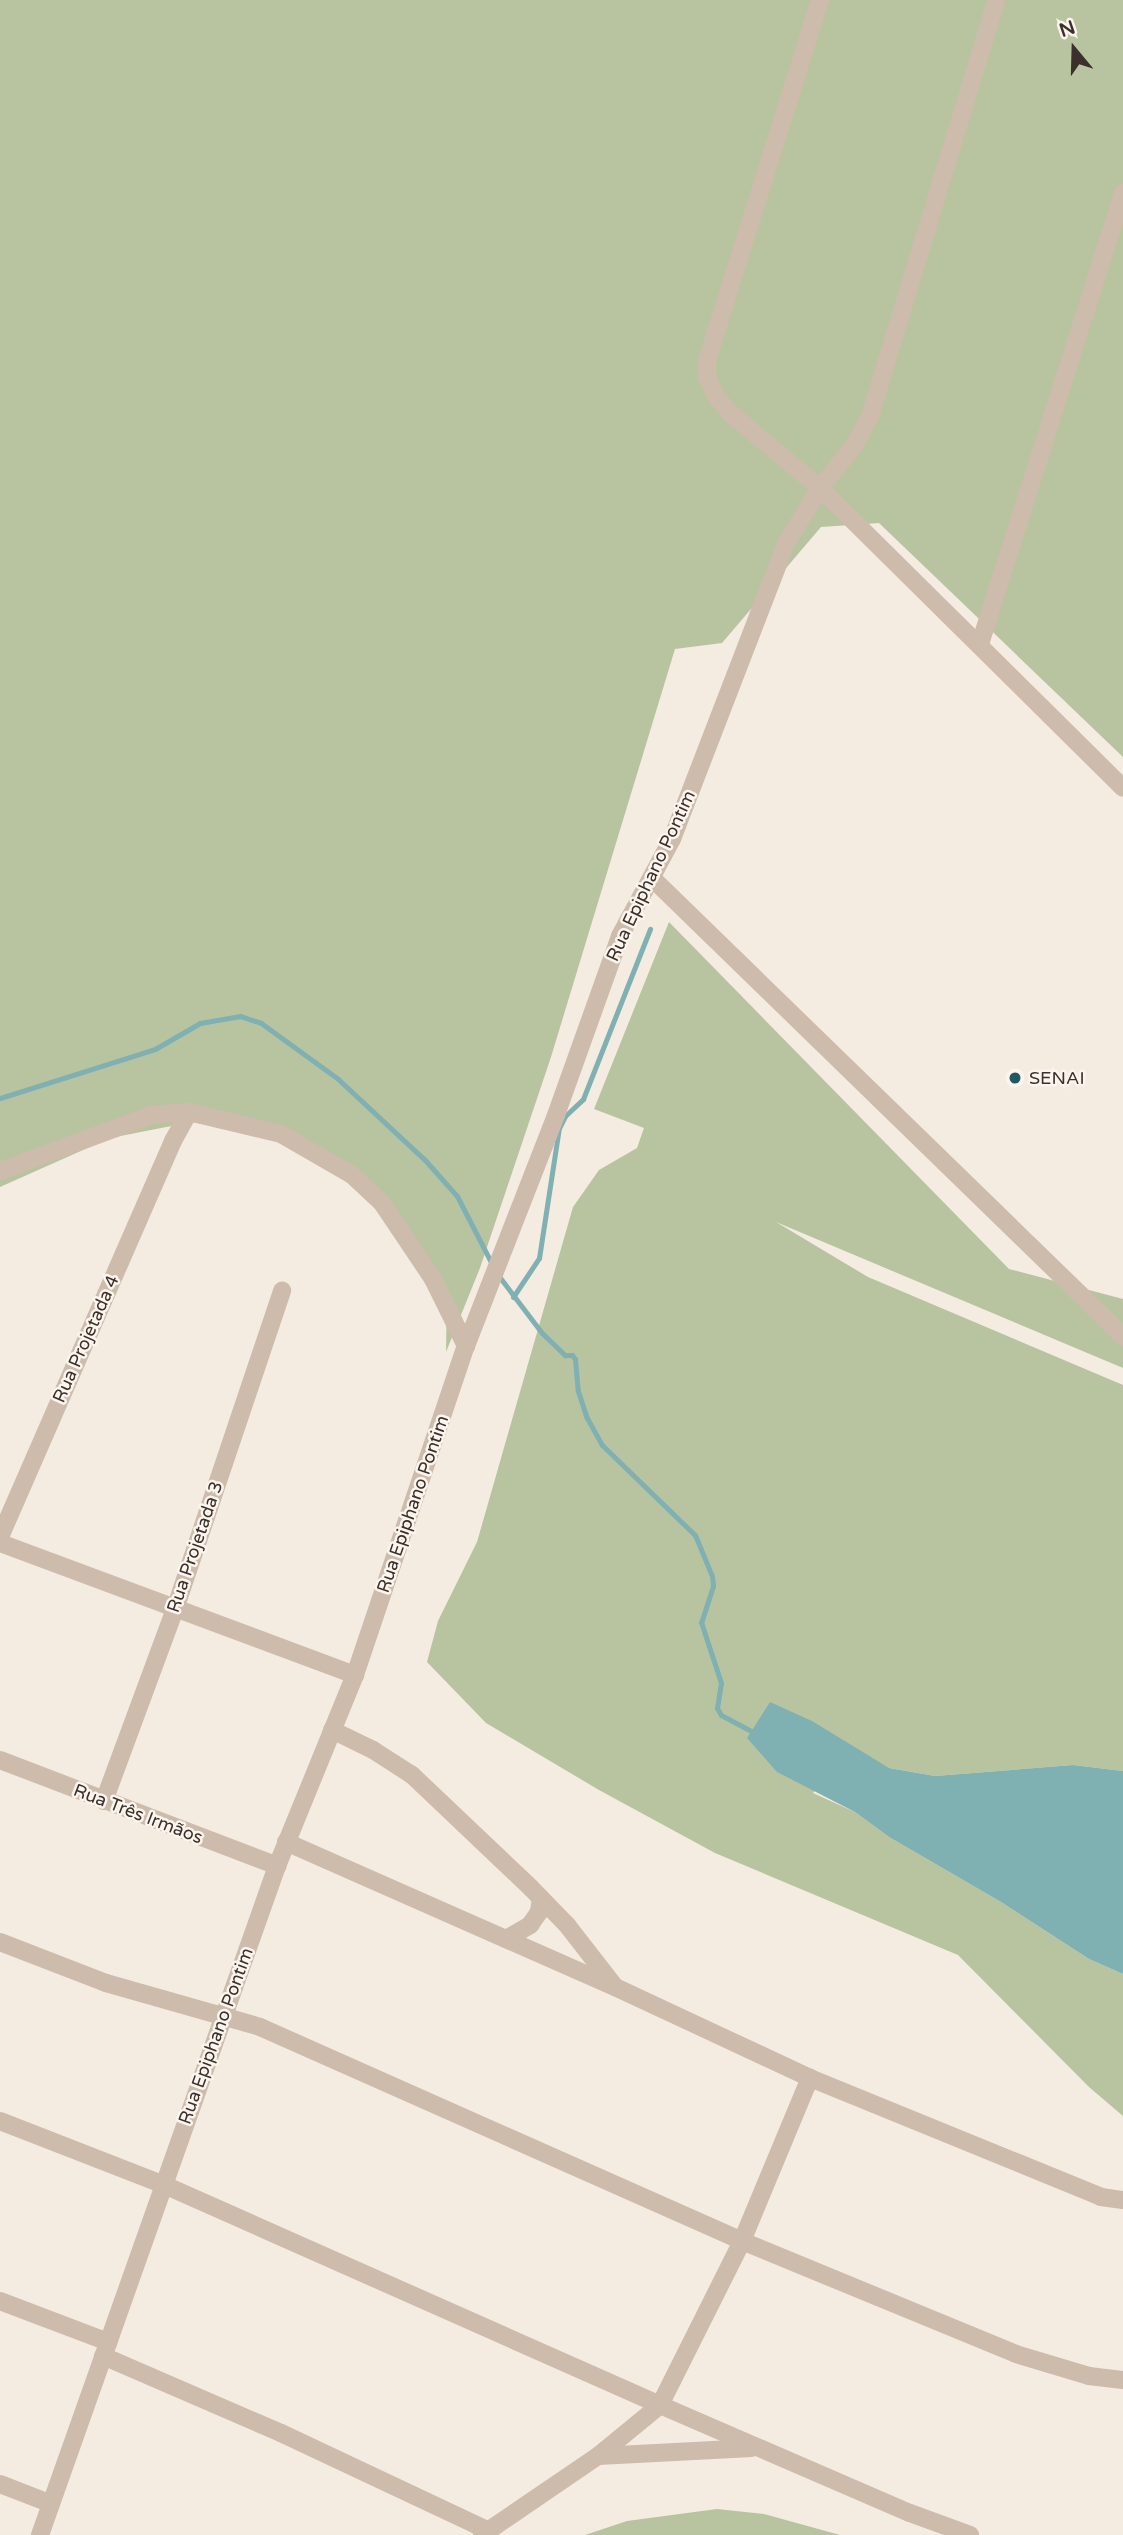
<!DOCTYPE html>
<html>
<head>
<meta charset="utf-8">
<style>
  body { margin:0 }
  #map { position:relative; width:1123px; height:2535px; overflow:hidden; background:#f4ebe1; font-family:"Varela Round",sans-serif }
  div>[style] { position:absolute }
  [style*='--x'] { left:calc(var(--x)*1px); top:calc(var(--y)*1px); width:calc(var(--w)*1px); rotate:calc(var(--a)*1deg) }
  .green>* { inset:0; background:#b8c4a0 }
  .water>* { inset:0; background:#7fb0b2 }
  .stream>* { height:5px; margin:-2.5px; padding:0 2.5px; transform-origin:2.5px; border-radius:2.5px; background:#7fb0b2 }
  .minor>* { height:18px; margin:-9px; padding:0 9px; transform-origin:9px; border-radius:9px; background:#cdbbac }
  .dots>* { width:19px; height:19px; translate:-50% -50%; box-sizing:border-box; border:4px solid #fbf5ee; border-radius:50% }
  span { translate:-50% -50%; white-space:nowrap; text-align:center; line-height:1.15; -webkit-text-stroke:5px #fbf5ee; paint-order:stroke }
  .street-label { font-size:18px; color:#3b302b }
  .poi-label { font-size:18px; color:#3b302b }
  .left { translate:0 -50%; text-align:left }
  .north { position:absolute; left:1039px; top:14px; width:70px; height:70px; -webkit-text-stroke:5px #fbf5ee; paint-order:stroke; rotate:341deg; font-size:19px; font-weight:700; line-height:28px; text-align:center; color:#3b302b }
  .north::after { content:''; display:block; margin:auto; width:24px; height:32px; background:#3b302b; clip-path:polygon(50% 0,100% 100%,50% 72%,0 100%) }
</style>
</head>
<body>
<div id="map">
  <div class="green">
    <i style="clip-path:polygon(0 0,1123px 0,1123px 757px,879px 523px,821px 527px,722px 643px,675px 649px,551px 1057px,480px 1268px,446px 1352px,447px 1289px,399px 1224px,319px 1148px,192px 1122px,110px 1138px,0 1187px)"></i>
    <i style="clip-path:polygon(669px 922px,1009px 1269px,1123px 1299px,1123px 1368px,776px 1222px,868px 1277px,1123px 1385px,1123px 1771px,1073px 1765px,935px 1776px,889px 1768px,849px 1747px,813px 1793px,855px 1812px,889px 1837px,1001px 1902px,1089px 1959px,1123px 1974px,1123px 2116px,1089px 2087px,958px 1955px,715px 1853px,599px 1790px,486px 1723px,427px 1662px,438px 1621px,477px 1542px,573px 1207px,599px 1170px,637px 1148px,644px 1128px,594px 1109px)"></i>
    <i style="clip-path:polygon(717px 2509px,764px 2514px,840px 2535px,585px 2535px,627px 2521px)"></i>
  </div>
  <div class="water">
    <i style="clip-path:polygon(770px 1702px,812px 1721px,889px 1768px,935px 1776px,1073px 1765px,1123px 1771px,1123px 1974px,1089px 1959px,1001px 1902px,889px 1837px,855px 1812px,777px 1772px,747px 1738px)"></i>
  </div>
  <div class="stream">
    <i style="--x:0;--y:1098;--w:163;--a:-17.5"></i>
    <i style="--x:155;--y:1049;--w:52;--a:-30"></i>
    <i style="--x:200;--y:1023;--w:41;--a:-9.9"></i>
    <i style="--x:240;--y:1016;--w:22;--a:18"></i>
    <i style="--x:261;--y:1023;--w:95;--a:36"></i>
    <i style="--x:338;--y:1079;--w:119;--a:43"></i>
    <i style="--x:425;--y:1160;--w:48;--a:48.4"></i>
    <i style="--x:457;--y:1196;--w:76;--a:62.8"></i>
    <i style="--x:498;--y:1275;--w:73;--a:52.8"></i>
    <i style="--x:542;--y:1333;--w:32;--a:44"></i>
    <i style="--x:565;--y:1355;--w:7;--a:0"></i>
    <i style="--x:572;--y:1355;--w:5;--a:53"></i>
    <i style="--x:575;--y:1359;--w:32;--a:85"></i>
    <i style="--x:578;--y:1391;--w:28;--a:72"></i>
    <i style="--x:587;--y:1418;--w:31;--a:61"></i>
    <i style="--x:602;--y:1445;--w:129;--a:44.1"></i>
    <i style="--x:695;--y:1535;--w:44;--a:67.5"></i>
    <i style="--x:712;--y:1576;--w:10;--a:84"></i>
    <i style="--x:713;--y:1586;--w:38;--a:108"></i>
    <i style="--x:701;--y:1622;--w:64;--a:71.8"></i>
    <i style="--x:721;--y:1683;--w:25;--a:99"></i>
    <i style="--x:717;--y:1708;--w:8;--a:60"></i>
    <i style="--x:721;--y:1715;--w:40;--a:28"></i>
    <i style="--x:513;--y:1297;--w:47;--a:-56.3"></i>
    <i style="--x:539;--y:1258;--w:132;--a:-81.3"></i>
    <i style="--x:559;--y:1128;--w:13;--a:-63"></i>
    <i style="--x:565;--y:1116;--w:25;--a:-43"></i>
    <i style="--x:583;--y:1099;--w:183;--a:-68.5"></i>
  </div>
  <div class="minor">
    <i style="--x:820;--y:0;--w:378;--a:107.4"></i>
    <i style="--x:707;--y:361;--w:16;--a:90"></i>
    <i style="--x:707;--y:377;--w:21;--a:65"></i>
    <i style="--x:716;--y:396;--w:22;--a:51"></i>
    <i style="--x:730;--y:413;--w:117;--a:39.8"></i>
    <i style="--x:820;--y:488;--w:426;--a:44.7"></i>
    <i style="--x:980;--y:644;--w:473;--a:-72.4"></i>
    <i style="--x:652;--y:878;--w:657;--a:44.2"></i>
    <i style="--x:189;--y:1112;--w:95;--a:13.4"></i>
    <i style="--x:281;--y:1134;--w:82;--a:30"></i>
    <i style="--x:352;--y:1175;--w:41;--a:43"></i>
    <i style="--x:382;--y:1203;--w:92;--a:56.1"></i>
    <i style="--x:433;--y:1279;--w:75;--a:63.8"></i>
    <i style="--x:0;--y:1171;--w:161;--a:-20.3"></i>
    <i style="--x:151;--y:1115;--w:38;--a:-5"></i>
    <i style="--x:189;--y:1112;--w:33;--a:119"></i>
    <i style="--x:173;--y:1141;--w:432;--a:113.6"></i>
    <i style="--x:0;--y:1543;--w:379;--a:20.4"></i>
    <i style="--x:332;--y:1730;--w:46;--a:26"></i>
    <i style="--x:373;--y:1750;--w:46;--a:32.7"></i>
    <i style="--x:412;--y:1775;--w:164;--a:43.5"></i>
    <i style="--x:531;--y:1888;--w:52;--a:45.8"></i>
    <i style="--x:567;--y:1925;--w:75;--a:52.1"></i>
    <i style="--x:0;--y:1760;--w:297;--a:20.9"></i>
    <i style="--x:104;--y:1801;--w:205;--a:-69.7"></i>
    <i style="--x:175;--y:1609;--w:336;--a:-71.4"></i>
    <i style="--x:286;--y:1842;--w:360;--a:23.8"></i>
    <i style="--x:615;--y:1987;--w:215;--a:25"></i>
    <i style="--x:810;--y:2078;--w:314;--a:22.2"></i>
    <i style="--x:1101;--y:2197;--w:22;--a:8"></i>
    <i style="--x:506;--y:1939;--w:28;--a:-30"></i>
    <i style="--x:530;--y:1925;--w:16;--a:-55"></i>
    <i style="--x:539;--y:1912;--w:14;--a:-82"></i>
    <i style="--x:0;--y:1942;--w:114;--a:21.1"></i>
    <i style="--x:106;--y:1983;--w:160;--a:15.9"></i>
    <i style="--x:260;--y:2027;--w:527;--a:23.94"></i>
    <i style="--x:742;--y:2241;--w:296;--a:22.4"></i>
    <i style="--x:1016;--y:2354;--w:76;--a:16.8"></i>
    <i style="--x:1089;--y:2376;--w:34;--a:7"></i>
    <i style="--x:0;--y:2121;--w:174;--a:21.3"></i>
    <i style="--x:162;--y:2184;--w:545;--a:23.93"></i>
    <i style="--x:660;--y:2405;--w:272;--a:23.4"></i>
    <i style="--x:910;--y:2513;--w:64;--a:20.1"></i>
    <i style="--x:0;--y:2301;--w:116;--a:20.8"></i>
    <i style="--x:103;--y:2356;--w:194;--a:23.4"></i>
    <i style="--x:281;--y:2433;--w:228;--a:25.2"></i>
    <i style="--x:598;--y:2456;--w:154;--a:-3"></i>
    <i style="--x:0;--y:2484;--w:53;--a:21.2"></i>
    <i style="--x:40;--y:2535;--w:710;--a:-70.49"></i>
    <i style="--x:277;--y:1866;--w:206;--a:-67.8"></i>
    <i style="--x:355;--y:1675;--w:347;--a:-71.4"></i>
    <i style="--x:466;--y:1346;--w:248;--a:-68.7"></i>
    <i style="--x:556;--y:1115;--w:190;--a:-70.3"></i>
    <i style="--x:620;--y:936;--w:110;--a:-61.8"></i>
    <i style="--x:672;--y:839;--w:317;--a:-68.9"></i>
    <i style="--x:786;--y:543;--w:65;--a:-58.3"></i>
    <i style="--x:820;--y:488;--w:54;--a:-51"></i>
    <i style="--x:854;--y:446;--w:34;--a:-62"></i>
    <i style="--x:870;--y:416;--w:435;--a:-73.1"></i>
    <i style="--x:482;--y:2535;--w:140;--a:-34.3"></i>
    <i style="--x:598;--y:2456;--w:80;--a:-39.4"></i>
    <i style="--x:660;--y:2405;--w:183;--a:-63.4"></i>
    <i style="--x:742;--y:2241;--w:177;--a:-67.4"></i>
  </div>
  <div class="dots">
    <i style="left:1015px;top:1078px;background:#1f5a5e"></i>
  </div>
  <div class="street-label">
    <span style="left:651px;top:876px;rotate:-65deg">Rua Epiphano Pontim</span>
    <span style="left:86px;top:1339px;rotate:-66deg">Rua Projetada 4</span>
    <span style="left:413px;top:1504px;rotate:-71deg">Rua Epiphano Pontim</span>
    <span style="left:195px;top:1547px;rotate:-71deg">Rua Projetada 3</span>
    <span style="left:138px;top:1814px;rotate:21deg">Rua Três Irmãos</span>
    <span style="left:216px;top:2036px;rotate:-70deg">Rua Epiphano Pontim</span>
  </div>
  <div class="poi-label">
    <span class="left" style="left:1029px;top:1078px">SENAI</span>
  </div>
  <div class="north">N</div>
</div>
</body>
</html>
